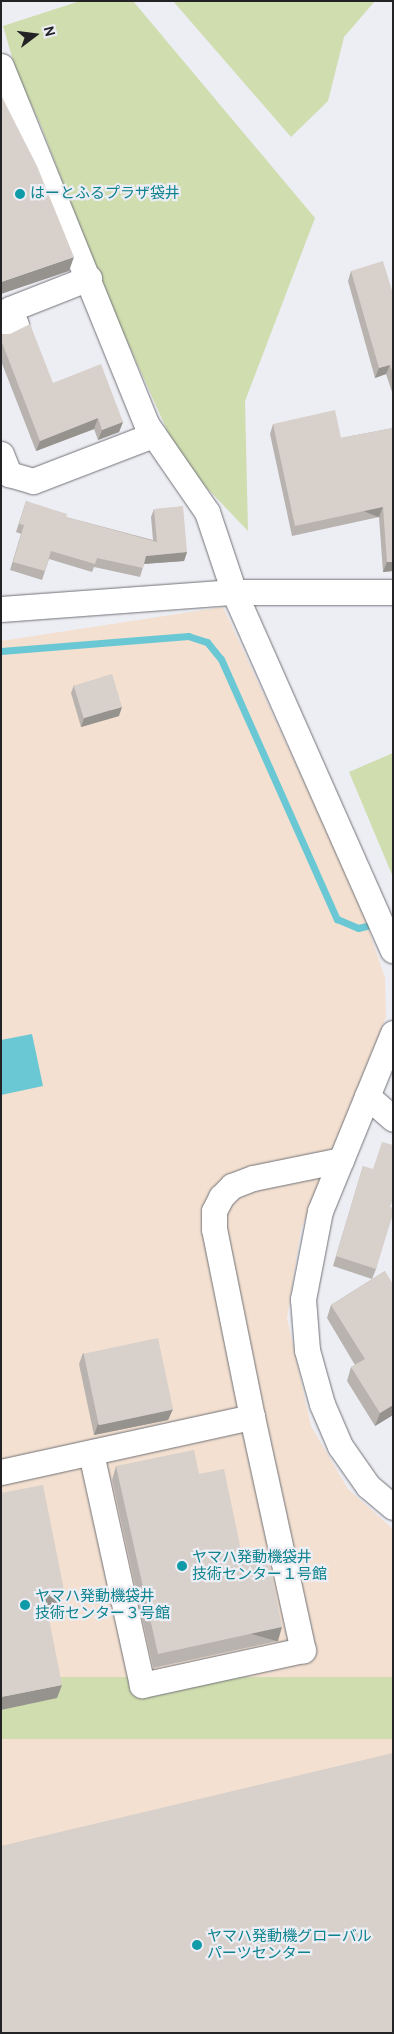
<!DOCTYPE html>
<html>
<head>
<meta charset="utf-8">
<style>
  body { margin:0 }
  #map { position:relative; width:394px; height:2034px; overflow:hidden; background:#ededf4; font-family:Cabin,"Noto Sans JP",sans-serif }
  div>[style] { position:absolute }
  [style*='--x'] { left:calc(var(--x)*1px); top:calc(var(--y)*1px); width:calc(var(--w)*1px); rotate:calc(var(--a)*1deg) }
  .industrial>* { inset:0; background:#f3e0d0 }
  .green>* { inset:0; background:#cfddaf; transform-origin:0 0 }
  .water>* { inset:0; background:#6ac8d4 }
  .stream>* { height:7px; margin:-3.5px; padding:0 3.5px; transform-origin:3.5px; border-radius:3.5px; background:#6ac8d4 }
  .roads { filter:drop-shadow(0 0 1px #717177) drop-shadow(0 0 1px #717177) }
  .minor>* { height:25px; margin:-12.5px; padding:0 12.5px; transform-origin:12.5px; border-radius:12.5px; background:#fff }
  .wall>* { inset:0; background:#b9b3af }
  .shaded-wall>* { inset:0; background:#96928e; transform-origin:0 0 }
  .building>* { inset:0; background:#d7d0cb; transform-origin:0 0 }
  .dots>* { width:14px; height:14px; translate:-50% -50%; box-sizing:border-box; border:2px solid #ededf4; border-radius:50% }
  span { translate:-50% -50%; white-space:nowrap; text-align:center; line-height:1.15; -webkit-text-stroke:4.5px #ededf4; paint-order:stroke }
  .culture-label { font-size:15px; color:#0d838f }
  .left { translate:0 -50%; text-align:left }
  .frame { position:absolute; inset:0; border:2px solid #232326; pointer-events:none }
  .north { position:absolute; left:10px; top:10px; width:50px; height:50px; -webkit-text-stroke:4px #ededf4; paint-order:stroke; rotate:75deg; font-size:14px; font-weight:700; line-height:20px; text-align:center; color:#232326 }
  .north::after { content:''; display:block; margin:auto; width:18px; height:22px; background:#232326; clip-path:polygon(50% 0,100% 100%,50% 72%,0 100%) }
</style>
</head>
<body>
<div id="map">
  <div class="industrial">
    <i style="clip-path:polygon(223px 607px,359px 901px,385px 978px,386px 1017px,301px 1229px,287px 1318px,311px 1426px,348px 1489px,393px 1529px,393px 2033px,1px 2033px,1px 641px)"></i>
  </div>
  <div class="green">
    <i style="clip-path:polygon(80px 1px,133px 1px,315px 218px,245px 401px,248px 531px,181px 461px,108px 299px,41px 126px,16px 71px,3px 26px)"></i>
    <i style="clip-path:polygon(173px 1px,375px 1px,344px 37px,328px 101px,291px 137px)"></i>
    <i style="clip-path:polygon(393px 753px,393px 877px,349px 772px)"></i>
    <i style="left:393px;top:1677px;width:62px;height:402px;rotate:90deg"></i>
  </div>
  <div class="water">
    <i style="clip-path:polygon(32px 1034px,43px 1086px,1px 1095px,1px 1040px)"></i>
  </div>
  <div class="stream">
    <i style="--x:1;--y:651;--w:188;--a:-4.6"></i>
    <i style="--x:188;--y:636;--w:20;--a:18"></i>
    <i style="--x:207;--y:642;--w:22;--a:51"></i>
    <i style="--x:221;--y:659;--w:285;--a:66"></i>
    <i style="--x:337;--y:919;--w:23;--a:23"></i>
    <i style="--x:358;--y:928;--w:17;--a:-13"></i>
  </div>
  <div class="roads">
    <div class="minor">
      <i style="--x:1;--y:66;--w:388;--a:67.9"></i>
      <i style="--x:147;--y:425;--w:106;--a:55.4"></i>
      <i style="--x:207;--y:512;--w:84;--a:71.4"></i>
      <i style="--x:234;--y:592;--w:392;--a:66.1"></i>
      <i style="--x:1;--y:331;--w:16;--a:-22"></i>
      <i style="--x:16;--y:325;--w:17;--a:-111"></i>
      <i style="--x:10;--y:309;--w:85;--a:-21.4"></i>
      <i style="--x:1;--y:454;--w:22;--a:68"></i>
      <i style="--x:9;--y:474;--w:25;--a:16"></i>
      <i style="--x:33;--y:481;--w:129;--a:-21"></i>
      <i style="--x:1;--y:609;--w:234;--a:-4.2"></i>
      <i style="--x:234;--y:592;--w:159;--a:0"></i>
      <i style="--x:393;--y:1033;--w:192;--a:112.3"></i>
      <i style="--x:320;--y:1211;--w:90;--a:100.9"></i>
      <i style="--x:303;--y:1299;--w:51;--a:85.5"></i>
      <i style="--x:307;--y:1350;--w:56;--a:74.5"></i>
      <i style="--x:322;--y:1404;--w:46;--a:66.8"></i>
      <i style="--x:340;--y:1446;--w:49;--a:55"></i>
      <i style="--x:368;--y:1486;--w:33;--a:40"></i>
      <i style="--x:367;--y:1096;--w:35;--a:41"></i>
      <i style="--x:252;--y:1417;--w:192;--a:-101.4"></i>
      <i style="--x:214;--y:1229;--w:18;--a:-90"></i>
      <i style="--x:214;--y:1211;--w:16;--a:-63"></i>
      <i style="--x:221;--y:1197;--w:16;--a:-45"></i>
      <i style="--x:232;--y:1186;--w:22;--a:-21"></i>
      <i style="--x:253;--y:1178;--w:90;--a:-11.6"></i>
      <i style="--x:1;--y:1472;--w:257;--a:-12.4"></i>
      <i style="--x:252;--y:1417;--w:239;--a:77.7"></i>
      <i style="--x:303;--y:1650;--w:165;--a:167.7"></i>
      <i style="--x:142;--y:1685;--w:238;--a:-102.4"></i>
    </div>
  </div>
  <div class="wall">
    <i style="clip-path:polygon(351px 271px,393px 294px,393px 395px,386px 374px,375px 378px,348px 281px)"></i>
    <i style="clip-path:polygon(1px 334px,53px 383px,123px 422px,119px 432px,98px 440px,94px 429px,36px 451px,1px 361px)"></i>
    <i style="clip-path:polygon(273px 424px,341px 438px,393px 428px,393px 571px,383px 572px,379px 517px,292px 536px,270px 434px)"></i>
    <i style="clip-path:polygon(26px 501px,66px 517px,153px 540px,151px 517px,154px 509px,187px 552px,184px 561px,144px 564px,140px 577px,94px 567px,92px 572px,49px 559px,42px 580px,10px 570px,21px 534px,16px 532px)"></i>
    <i style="clip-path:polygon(74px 685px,119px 716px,81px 727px,71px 693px)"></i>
    <i style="clip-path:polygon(363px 1166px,390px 1207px,376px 1269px,372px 1279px,333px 1266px)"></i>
    <i style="clip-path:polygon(385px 1271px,393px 1415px,375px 1426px,347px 1381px,351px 1367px,355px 1365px,327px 1318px,331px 1305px)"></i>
    <i style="clip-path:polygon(83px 1353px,173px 1409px,168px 1420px,94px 1435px,79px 1364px)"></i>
    <i style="clip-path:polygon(116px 1466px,199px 1474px,242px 1555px,278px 1641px,153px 1668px,112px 1480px)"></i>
  </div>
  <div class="shaded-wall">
    <i style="clip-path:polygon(74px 257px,69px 271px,1px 294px,1px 282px)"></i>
    <i style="clip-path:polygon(390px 365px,386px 374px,375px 378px,379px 368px)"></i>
    <i style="clip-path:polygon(98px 418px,94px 429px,36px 451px,40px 441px)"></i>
    <i style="clip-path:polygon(123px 422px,119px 432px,98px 440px,102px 430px)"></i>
    <i style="left:383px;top:507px;width:11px;height:90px;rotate:112deg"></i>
    <i style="clip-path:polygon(187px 552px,184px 561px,142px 564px,146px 556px)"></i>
    <i style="clip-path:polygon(387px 562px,393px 562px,393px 571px,383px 572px)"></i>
    <i style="clip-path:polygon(122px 707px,119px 716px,81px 727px,84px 718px)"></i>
    <i style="clip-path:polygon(393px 1405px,393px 1415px,375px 1426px,380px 1413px)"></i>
    <i style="clip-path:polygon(173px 1409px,168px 1420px,94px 1435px,98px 1424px)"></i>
    <i style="clip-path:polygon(64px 1590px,60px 1603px,39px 1607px,44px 1594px)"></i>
    <i style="left:282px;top:1627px;width:15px;height:127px;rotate:106deg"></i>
    <i style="clip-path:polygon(62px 1685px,57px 1698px,1px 1710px,1px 1697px)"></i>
  </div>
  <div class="building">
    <i style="clip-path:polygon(1px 95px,37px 166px,74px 257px,1px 282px)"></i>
    <i style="clip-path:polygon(383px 261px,393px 294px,393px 374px,390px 365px,379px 368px,351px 271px)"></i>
    <i style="clip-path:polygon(30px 324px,53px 383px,101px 364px,123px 422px,102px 430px,98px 418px,40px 441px,1px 340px,1px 334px,10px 334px)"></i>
    <i style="clip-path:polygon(335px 410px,341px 438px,393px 428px,393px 562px,387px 562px,383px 507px,295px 526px,273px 424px)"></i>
    <i style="clip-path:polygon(26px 501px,67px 514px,66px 517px,157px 542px,154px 509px,183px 506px,187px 552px,146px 556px,143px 568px,97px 558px,95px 564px,51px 551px,45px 571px,13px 562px,24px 525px,19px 524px)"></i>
    <i style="left:112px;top:674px;width:34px;height:40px;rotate:73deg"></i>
    <i style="clip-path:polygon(382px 1142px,393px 1145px,393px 1200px,390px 1207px,393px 1208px,393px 1214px,376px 1269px,336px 1256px,363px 1166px,373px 1169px)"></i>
    <i style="clip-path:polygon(385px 1271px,393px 1284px,393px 1405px,380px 1413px,351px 1367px,365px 1359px,331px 1305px)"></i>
    <i style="left:158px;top:1338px;width:73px;height:76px;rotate:78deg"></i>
    <i style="clip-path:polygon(194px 1450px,199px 1474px,224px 1469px,242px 1555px,267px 1550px,282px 1627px,158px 1654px,116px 1466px)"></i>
    <i style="clip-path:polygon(43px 1485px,64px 1590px,44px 1594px,62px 1685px,1px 1697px,1px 1493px)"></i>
    <i style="clip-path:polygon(393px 1753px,393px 2033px,1px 2033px,1px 1846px)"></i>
  </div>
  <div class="dots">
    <i style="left:20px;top:194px;background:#0f9aa8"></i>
    <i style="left:182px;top:1566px;background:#0f9aa8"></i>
    <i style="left:25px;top:1605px;background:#0f9aa8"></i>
    <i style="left:197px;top:1945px;background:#0f9aa8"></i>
  </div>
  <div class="culture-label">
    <span class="left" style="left:30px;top:194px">はーとふるプラザ袋井</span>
    <span class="left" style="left:192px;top:1566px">ヤマハ発動機袋井<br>技術センター１号館</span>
    <span class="left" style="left:35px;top:1605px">ヤマハ発動機袋井<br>技術センター３号館</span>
    <span class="left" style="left:207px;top:1945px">ヤマハ発動機グローバル<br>パーツセンター</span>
  </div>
  <div class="frame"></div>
  <div class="north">N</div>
</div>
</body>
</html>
